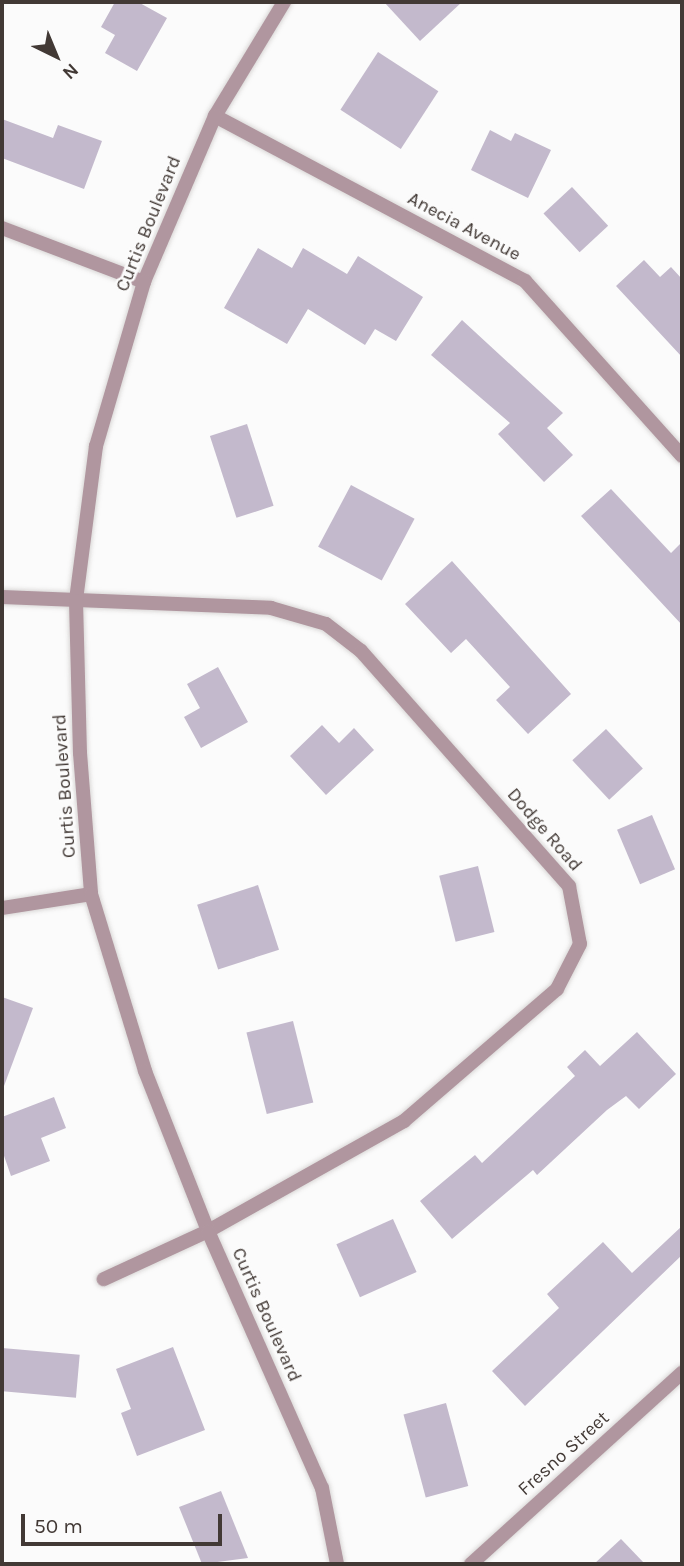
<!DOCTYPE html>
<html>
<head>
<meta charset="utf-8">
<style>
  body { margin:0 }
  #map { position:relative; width:684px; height:1566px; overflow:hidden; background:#fbfbfb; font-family:Karla,sans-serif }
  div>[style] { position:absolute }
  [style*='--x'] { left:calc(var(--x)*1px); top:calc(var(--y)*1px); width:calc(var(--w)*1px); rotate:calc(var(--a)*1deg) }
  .building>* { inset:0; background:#c3b9cc; transform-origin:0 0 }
  .roads { filter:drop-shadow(0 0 2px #dad8d7) drop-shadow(0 0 2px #dad8d7) }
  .minor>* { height:14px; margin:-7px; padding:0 7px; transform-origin:7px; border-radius:7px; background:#b0969f }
  .tertiary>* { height:14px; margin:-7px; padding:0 7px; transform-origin:7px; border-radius:7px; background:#b0969f }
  span { translate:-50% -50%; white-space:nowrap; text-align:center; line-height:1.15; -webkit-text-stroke:5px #fbfbfb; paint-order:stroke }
  .street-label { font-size:19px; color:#423935 }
  .frame { position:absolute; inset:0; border:4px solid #423935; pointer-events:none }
  .north { position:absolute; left:21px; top:21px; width:70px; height:70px; -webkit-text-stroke:5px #fbfbfb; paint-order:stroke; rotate:137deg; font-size:19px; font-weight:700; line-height:28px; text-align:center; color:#423935 }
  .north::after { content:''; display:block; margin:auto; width:24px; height:32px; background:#423935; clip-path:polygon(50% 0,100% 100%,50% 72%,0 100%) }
  .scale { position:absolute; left:21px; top:1514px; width:201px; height:32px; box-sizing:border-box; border:4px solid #423935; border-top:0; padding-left:9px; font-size:21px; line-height:24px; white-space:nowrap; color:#423935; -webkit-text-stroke:5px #fbfbfb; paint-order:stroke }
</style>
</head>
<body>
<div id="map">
  <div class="building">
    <i style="clip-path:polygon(115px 2px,138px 2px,167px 18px,137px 71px,105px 53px,115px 35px,101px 27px)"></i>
    <i style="clip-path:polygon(384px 2px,462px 2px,420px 41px)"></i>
    <i style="left:378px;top:52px;width:72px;height:69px;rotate:33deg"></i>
    <i style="clip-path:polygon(2px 119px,53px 138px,58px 125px,102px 141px,84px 189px,2px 158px)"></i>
    <i style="clip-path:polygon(490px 130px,511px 141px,515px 133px,551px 150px,528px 198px,471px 170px)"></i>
    <i style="left:572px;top:187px;width:53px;height:39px;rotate:47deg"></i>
    <i style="clip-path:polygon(258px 248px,292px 268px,303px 248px,347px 274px,358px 256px,423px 297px,396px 341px,375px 329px,365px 345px,308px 309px,287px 344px,224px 308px)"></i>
    <i style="clip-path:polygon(644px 260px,660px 277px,671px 267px,682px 279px,682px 357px,616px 286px)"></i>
    <i style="clip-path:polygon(462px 320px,563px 413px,547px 428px,573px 455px,544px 482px,498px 434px,510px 423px,431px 355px)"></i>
    <i style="left:247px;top:424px;width:86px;height:39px;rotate:72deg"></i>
    <i style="left:351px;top:485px;width:72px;height:70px;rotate:28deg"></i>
    <i style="clip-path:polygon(611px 489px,671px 553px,682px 542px,682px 625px,581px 516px)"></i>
    <i style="clip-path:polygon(452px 561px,571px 694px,528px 734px,496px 700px,510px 687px,466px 639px,451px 653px,405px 604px)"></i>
    <i style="clip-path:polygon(218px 667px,248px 722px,201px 748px,184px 717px,200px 708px,187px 684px)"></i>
    <i style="clip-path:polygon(322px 725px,339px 743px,354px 728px,374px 750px,326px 795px,290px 756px)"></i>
    <i style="left:606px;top:729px;width:54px;height:46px;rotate:47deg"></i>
    <i style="left:652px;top:815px;width:59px;height:38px;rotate:67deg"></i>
    <i style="left:478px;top:866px;width:68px;height:40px;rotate:76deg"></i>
    <i style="left:258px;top:885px;width:68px;height:64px;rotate:72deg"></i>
    <i style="clip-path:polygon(2px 997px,33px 1008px,4px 1086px,2px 1085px)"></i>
    <i style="left:293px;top:1021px;width:84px;height:48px;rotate:76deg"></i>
    <i style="clip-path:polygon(637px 1032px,676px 1074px,639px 1109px,626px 1096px,607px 1110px,537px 1175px,533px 1170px,452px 1239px,420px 1201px,475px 1155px,482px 1163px,575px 1076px,567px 1067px,585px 1050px,600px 1066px)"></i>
    <i style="clip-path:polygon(54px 1097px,66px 1128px,41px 1138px,50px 1161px,11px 1176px,2px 1150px,2px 1117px)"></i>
    <i style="left:393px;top:1219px;width:58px;height:62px;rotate:66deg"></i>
    <i style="clip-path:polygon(682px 1226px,682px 1255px,525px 1406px,492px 1371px,559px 1308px,547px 1294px,603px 1242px,632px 1273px)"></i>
    <i style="clip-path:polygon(173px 1347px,205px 1430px,137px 1456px,121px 1413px,131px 1409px,116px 1369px)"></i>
    <i style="left:2px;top:1348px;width:78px;height:43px;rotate:5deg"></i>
    <i style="left:446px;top:1403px;width:86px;height:44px;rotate:75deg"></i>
    <i style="clip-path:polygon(221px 1491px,248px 1558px,202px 1564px,179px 1507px)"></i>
    <i style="clip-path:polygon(621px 1539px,645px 1564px,594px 1564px)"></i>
  </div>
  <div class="roads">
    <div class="minor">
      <i style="--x:215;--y:116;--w:351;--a:28"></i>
      <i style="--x:525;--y:281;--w:235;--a:48.1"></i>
      <i style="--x:2;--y:228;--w:152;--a:20.8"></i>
      <i style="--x:2;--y:597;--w:269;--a:2.3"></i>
      <i style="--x:271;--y:608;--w:57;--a:16.2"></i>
      <i style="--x:326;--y:624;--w:44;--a:37.6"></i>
      <i style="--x:361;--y:651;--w:314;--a:48.5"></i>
      <i style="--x:569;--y:886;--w:59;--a:79.3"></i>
      <i style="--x:580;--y:944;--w:51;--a:117.1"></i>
      <i style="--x:557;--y:989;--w:202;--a:139.2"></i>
      <i style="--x:404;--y:1121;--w:225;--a:150.7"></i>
      <i style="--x:208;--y:1231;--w:115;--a:155.2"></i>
      <i style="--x:2;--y:908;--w:90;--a:-8.9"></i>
      <i style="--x:471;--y:1564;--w:285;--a:-42.2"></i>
    </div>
    <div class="tertiary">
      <i style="--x:284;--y:2;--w:133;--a:121.2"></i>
      <i style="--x:215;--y:116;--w:181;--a:113.2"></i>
      <i style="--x:144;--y:282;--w:171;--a:106.3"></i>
      <i style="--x:96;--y:446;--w:156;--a:97.4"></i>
      <i style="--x:76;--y:601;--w:152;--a:88.5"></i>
      <i style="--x:80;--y:753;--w:141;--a:85.5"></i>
      <i style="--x:91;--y:894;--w:185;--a:73"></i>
      <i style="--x:145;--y:1071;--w:172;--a:68.5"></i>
      <i style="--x:208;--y:1231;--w:281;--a:66.1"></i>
      <i style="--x:322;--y:1488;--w:77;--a:78.8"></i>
    </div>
  </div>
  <div class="street-label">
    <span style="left:149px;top:224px;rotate:-68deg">Curtis Boulevard</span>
    <span style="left:464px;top:227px;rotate:28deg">Anecia Avenue</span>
    <span style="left:65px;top:786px;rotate:-94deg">Curtis Boulevard</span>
    <span style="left:544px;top:830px;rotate:49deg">Dodge Road</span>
    <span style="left:266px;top:1315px;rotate:66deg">Curtis Boulevard</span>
    <span style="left:564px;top:1454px;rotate:-42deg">Fresno Street</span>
  </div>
  <div class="frame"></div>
  <div class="north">N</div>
  <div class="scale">50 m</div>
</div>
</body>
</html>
